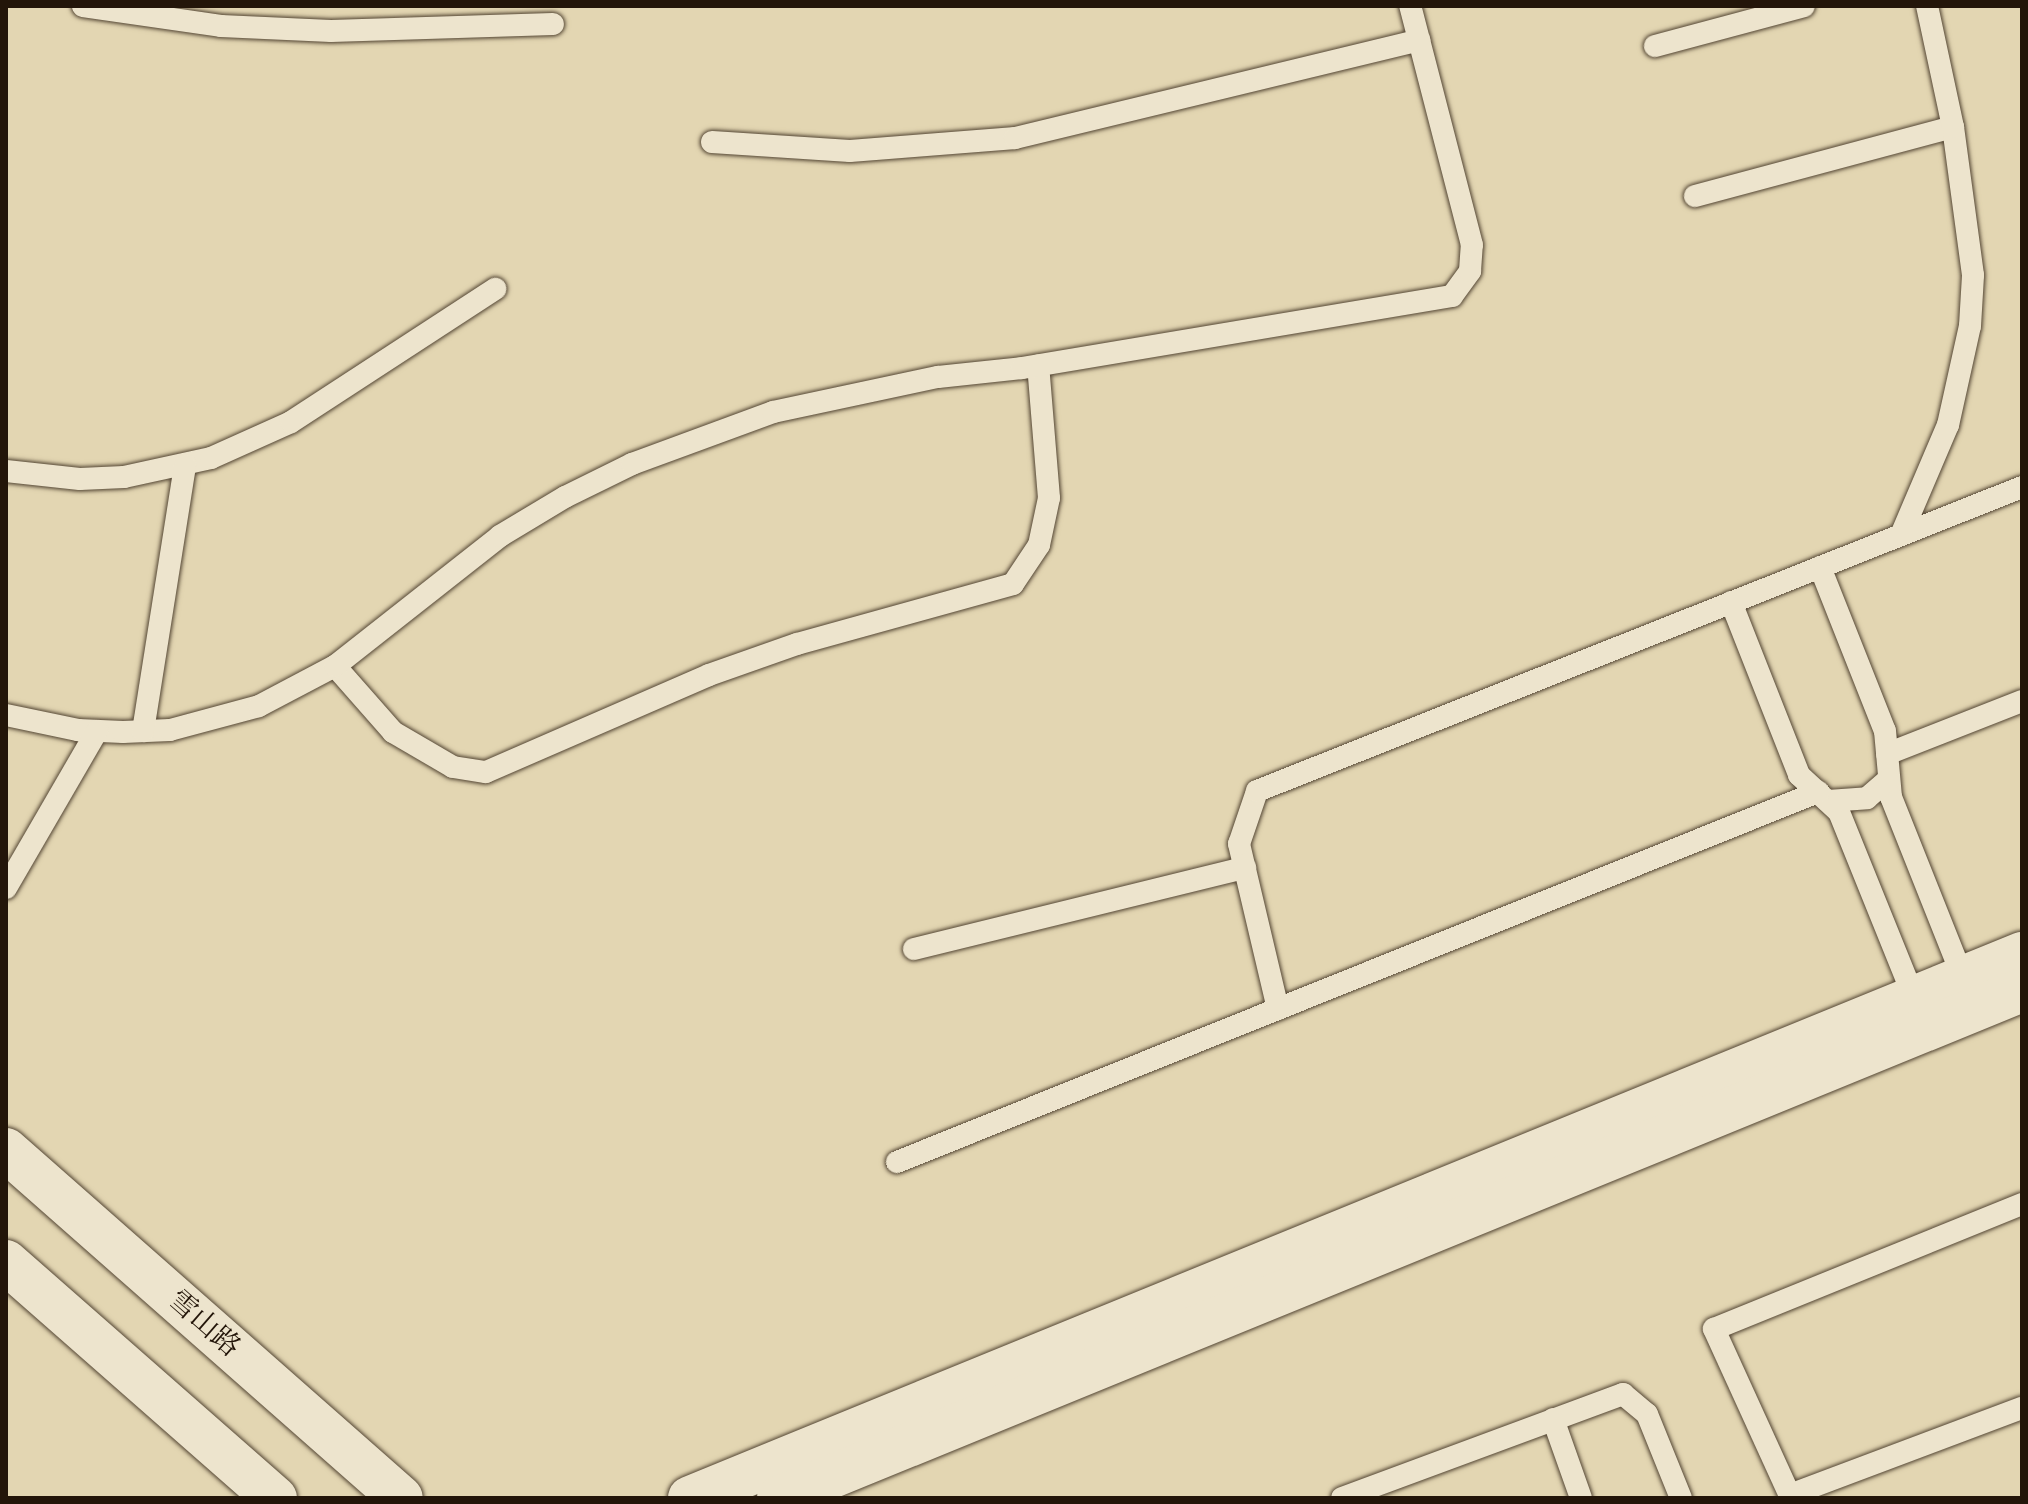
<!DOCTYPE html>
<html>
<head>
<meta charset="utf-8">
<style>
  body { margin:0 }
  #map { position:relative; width:2028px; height:1504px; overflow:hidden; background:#e3d6b2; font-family:"Libre Bodoni","Noto Serif SC",serif }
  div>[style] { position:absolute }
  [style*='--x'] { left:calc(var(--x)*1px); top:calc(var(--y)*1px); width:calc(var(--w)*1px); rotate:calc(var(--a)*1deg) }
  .roads { filter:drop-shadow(0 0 2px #534533) drop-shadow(0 0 2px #534533) }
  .lane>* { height:22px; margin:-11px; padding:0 11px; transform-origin:11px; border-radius:11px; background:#ede4cd }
  .street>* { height:44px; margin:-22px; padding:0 22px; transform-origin:22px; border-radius:22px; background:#ede4cd }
  .secondary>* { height:44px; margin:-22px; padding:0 22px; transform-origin:22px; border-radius:22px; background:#ede4cd }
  span { translate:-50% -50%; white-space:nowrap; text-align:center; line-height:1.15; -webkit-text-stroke:6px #ede4cd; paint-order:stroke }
  .street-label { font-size:28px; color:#231509 }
  .frame { position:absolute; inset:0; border:8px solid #231509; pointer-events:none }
</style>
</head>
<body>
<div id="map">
  <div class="roads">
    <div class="lane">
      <i style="--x:83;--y:6;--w:139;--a:8.2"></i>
      <i style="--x:221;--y:26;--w:110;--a:2.6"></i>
      <i style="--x:331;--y:31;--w:222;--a:-1.8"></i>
      <i style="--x:1655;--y:46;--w:154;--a:-15"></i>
      <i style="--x:712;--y:142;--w:138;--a:3.7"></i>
      <i style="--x:850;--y:151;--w:166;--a:-4.5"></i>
      <i style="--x:1015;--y:138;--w:416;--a:-13.6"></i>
      <i style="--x:1695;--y:196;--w:267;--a:-15"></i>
      <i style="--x:6;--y:471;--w:74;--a:6.2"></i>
      <i style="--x:80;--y:479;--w:44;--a:-2.6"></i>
      <i style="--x:124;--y:477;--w:89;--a:-12.3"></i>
      <i style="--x:211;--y:458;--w:88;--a:-24.2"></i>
      <i style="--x:291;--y:422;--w:244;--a:-33.1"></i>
      <i style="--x:1901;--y:535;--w:120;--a:-66.9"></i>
      <i style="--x:1948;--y:425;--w:101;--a:-77.5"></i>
      <i style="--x:1970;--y:326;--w:51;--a:-86.6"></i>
      <i style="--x:1973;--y:275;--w:149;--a:-97.7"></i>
      <i style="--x:1953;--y:127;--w:124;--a:-102.1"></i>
      <i style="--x:1820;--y:567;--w:176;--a:68.4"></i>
      <i style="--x:1885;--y:731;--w:66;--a:84.8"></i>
      <i style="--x:1891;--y:797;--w:195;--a:68.3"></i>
      <i style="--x:1731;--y:602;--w:186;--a:68.5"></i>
      <i style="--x:1799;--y:775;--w:54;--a:42.8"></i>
      <i style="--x:1839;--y:812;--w:201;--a:68"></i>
      <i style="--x:335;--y:666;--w:88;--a:48.7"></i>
      <i style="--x:393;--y:732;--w:69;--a:30.3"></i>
      <i style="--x:453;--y:767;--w:33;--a:9"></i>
      <i style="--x:486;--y:772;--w:243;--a:-23.5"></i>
      <i style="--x:709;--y:675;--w:93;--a:-19.4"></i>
      <i style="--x:797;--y:644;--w:224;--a:-15.5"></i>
      <i style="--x:1013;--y:584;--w:47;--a:-56.3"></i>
      <i style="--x:1039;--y:545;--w:48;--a:-78"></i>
      <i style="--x:1049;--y:498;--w:133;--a:-94.7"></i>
      <i style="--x:6;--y:715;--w:74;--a:11.8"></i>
      <i style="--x:78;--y:730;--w:45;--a:2.5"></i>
      <i style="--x:123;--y:732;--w:47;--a:-2.4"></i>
      <i style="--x:170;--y:730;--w:92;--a:-15.1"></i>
      <i style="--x:259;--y:706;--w:86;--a:-27.8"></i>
      <i style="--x:335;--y:666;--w:210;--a:-38.2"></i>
      <i style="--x:500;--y:536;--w:76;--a:-31"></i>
      <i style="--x:565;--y:497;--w:75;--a:-26.2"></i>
      <i style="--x:632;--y:464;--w:150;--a:-20.2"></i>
      <i style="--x:773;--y:412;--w:169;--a:-12"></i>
      <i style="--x:938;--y:377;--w:84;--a:-6.1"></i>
      <i style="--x:1022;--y:368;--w:436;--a:-9.5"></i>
      <i style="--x:1452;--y:296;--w:31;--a:-54"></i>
      <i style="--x:1470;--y:271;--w:26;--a:-86"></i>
      <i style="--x:1472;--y:245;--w:247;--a:-104.5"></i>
      <i style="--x:143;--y:731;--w:269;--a:-81"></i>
      <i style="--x:1887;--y:754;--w:145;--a:-21.4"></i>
      <i style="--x:1828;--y:801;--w:39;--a:-4"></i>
      <i style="--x:1867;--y:798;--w:29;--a:-41"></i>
      <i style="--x:6;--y:888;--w:181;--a:-59.9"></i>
      <i style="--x:914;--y:949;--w:341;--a:-13.8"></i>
      <i style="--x:1278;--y:1009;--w:170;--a:-103.3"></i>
      <i style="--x:1239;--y:844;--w:56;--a:-71.2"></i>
      <i style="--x:1257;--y:791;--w:823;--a:-21.67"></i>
      <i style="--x:897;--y:1162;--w:993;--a:-21.89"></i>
      <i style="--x:1553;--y:1419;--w:84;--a:70.5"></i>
      <i style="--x:1790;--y:1495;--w:248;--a:-20.6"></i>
      <i style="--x:1342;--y:1498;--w:300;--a:-20.3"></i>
      <i style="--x:1623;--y:1394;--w:31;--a:40"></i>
      <i style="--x:1647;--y:1414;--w:91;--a:68"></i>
      <i style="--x:1791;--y:1498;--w:186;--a:-114.5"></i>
      <i style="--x:1714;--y:1329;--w:332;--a:-22.1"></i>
    </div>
    <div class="street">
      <i style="--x:690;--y:1498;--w:1439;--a:-22.22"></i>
      <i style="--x:779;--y:1498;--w:1343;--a:-22.23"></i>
    </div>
    <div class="secondary">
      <i style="--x:6;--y:1150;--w:526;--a:41.38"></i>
      <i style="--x:6;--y:1262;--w:358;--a:41.3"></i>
    </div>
  </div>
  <div class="street-label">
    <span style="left:204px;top:1324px;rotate:41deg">雪山路</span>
  </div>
  <div class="frame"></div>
</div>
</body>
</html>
